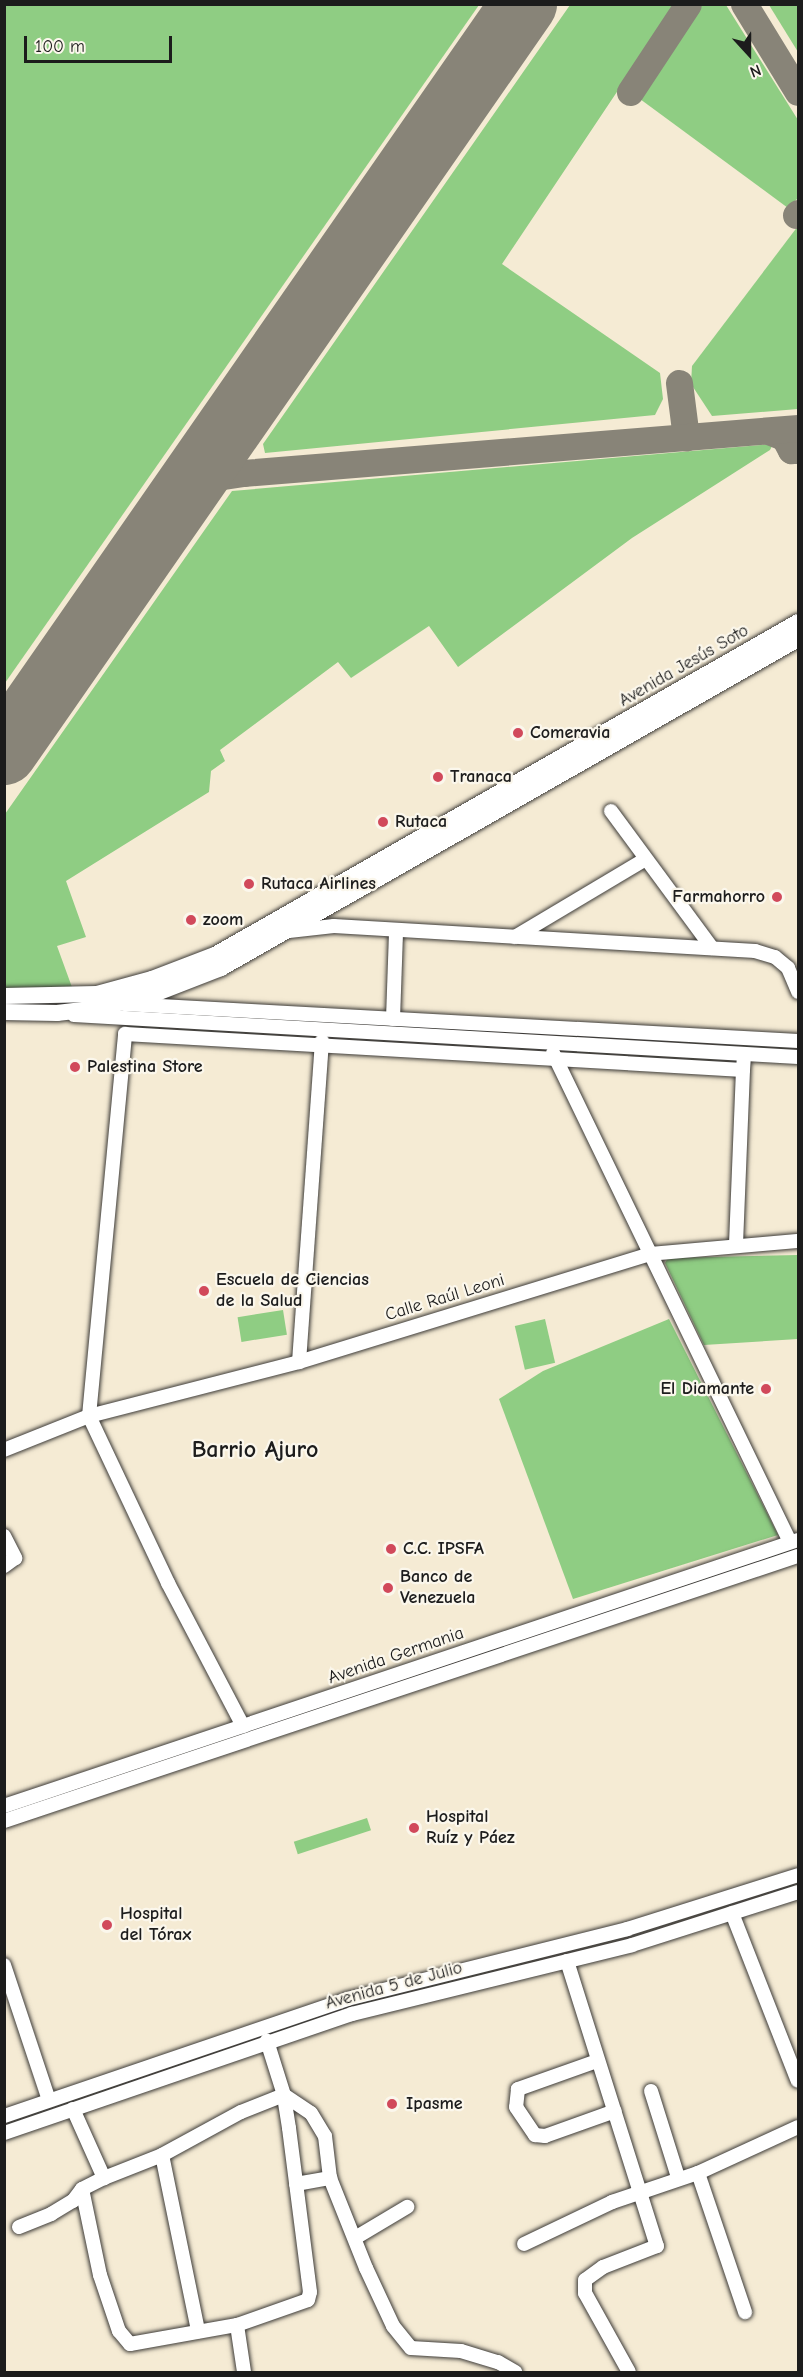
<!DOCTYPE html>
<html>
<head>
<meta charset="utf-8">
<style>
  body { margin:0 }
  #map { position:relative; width:803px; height:2377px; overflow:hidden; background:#f5ebd4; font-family:"Comic Neue",sans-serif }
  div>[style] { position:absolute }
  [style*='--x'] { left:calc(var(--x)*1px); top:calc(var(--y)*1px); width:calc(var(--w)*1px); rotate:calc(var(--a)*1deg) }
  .green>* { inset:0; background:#8fcd83; transform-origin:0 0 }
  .taxiway>* { height:27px; margin:-13.5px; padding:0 13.5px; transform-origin:13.5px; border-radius:13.5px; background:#888478 }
  .runway>* { height:66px; margin:-33px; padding:0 33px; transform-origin:33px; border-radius:33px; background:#888478 }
  .roads { filter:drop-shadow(0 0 2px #3d3b38) drop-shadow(0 0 2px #3d3b38) }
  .minor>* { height:14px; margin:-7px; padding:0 7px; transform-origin:7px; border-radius:7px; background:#fff }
  .major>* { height:16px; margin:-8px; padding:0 8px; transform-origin:8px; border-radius:8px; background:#fff }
  .dots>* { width:16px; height:16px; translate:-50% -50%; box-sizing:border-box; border:3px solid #fbf7ec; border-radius:50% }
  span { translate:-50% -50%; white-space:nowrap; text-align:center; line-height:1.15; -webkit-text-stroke:4.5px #fbf7ec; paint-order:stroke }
  .street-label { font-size:18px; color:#1c1c1c }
  .poi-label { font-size:18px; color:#1c1c1c; font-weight:700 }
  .left { translate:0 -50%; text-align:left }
  .right { translate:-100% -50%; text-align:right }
  .district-label { font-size:24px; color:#1c1c1c; font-weight:700 }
  .frame { position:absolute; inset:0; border:6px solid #1c1c1c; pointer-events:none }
  .north { position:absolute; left:719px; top:24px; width:60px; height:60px; -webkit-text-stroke:4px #fbf7ec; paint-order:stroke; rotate:159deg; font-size:16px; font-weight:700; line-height:24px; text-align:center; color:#1c1c1c }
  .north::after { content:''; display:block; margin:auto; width:21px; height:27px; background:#1c1c1c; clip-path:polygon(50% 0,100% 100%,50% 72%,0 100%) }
  .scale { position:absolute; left:24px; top:36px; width:148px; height:27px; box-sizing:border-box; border:3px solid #1c1c1c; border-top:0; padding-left:8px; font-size:18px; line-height:21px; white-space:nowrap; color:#1c1c1c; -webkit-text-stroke:4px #fbf7ec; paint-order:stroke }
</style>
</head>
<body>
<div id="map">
  <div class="green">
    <i style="clip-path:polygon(5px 4px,479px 5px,5px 683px,4px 5px)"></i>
    <i style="clip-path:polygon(570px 5px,675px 5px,502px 264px,660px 373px,663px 399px,655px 415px,265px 453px,263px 444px)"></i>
    <i style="clip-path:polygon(699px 5px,726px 5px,798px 120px,798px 198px,788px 208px,640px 99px)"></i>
    <i style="clip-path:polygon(769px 5px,798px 5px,798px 52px)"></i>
    <i style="clip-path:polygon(798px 226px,798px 409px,712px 416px,691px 384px,692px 366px)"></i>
    <i style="clip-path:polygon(773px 444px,770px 450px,632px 538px,458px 667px,429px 626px,351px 678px,338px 662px,220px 750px,225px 761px,211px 771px,209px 792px,66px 881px,86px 937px,57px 946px,73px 990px,5px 988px,5px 814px,232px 491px)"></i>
    <i style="clip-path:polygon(798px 1255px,798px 1339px,704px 1345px,665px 1263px,668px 1258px)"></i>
    <i style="left:283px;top:1310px;width:25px;height:46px;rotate:81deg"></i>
    <i style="left:545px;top:1319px;width:45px;height:31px;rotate:77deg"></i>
    <i style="clip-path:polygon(669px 1319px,778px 1535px,573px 1599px,499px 1399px,543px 1371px)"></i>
    <i style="left:367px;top:1818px;width:13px;height:77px;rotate:72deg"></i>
  </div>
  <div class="taxiway">
    <i style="--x:744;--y:4;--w:103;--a:58.5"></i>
    <i style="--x:630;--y:92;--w:105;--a:-56.6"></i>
    <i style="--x:796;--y:215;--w:3;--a:-45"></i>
    <i style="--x:679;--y:383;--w:55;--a:82.7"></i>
    <i style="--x:230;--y:425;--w:11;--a:117"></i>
    <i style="--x:225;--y:435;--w:23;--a:90"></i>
    <i style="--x:225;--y:458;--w:7;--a:63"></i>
    <i style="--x:228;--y:464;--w:17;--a:31"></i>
    <i style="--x:768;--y:431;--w:17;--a:21"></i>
    <i style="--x:784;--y:437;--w:15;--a:62"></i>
    <i style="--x:791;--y:450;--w:7;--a:0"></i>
    <i style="--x:180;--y:500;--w:26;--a:-50"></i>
    <i style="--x:197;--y:480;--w:47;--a:-8.7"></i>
    <i style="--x:243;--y:473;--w:557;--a:-4.64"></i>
  </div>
  <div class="runway">
    <i style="--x:4;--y:752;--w:911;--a:-55.19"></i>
  </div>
  <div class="roads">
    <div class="minor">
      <i style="--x:611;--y:811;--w:170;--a:53.6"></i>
      <i style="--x:289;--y:931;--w:45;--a:-6.3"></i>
      <i style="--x:334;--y:926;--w:422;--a:3.4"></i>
      <i style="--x:755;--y:951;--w:21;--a:17"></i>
      <i style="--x:775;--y:957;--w:17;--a:40"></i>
      <i style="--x:788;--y:968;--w:26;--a:67"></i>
      <i style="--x:515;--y:937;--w:152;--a:-30.8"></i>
      <i style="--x:124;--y:1004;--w:675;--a:3.14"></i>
      <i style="--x:74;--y:1015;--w:725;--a:3.32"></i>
      <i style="--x:393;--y:1019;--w:88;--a:-88"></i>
      <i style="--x:553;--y:1053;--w:543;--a:64.14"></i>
      <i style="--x:736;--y:1244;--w:174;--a:-87.7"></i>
      <i style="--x:299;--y:1362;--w:322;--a:-85.9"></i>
      <i style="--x:4;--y:1450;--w:92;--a:-21.8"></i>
      <i style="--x:89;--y:1416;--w:217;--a:-14.4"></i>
      <i style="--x:299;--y:1362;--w:366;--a:-17.1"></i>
      <i style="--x:649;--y:1254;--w:150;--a:-5"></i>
      <i style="--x:4;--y:1536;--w:25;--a:63"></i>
      <i style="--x:15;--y:1558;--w:14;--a:144"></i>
      <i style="--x:243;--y:1726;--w:161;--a:-117.7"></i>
      <i style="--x:168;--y:1583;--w:185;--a:-115.3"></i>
      <i style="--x:89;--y:1416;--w:384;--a:-84.6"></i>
      <i style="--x:125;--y:1034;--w:619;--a:3.33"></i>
      <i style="--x:743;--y:1070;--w:16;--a:-86"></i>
      <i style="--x:4;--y:1806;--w:837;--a:-18.52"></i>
      <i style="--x:4;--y:1821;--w:837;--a:-18.46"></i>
      <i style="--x:732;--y:1913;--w:180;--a:68.6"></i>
      <i style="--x:567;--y:1961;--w:299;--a:72.5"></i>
      <i style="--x:657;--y:2246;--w:58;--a:158.7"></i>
      <i style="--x:603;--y:2267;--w:22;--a:144"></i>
      <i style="--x:585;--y:2280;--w:13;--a:90"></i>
      <i style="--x:585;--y:2293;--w:90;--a:60.9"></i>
      <i style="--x:4;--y:1965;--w:142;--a:71.6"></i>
      <i style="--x:597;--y:2061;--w:84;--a:160.5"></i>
      <i style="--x:518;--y:2089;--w:18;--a:96"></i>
      <i style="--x:516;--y:2107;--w:34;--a:56"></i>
      <i style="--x:535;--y:2135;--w:10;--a:6"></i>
      <i style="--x:545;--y:2136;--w:74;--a:-19.7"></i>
      <i style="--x:651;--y:2091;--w:90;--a:72.6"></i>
      <i style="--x:73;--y:2109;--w:76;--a:65.8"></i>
      <i style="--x:4;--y:2116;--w:362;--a:-18.8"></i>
      <i style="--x:347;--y:1999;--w:289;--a:-14"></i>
      <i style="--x:627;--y:1929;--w:179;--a:-17.5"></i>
      <i style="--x:4;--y:2133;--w:368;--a:-18.9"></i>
      <i style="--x:352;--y:2014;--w:288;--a:-13.8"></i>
      <i style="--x:632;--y:1945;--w:174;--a:-17.7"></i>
      <i style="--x:162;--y:2155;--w:180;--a:78.4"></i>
      <i style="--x:698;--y:2173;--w:147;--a:71.3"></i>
      <i style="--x:296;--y:2184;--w:35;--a:-10"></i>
      <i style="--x:82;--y:2189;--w:88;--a:78.2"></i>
      <i style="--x:100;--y:2275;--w:59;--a:71.3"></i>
      <i style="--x:119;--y:2331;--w:17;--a:50"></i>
      <i style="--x:130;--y:2344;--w:109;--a:-10.1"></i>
      <i style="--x:237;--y:2325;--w:75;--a:-19.4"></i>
      <i style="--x:308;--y:2300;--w:8;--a:-76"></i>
      <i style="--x:310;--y:2292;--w:165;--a:-97.3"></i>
      <i style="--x:289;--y:2128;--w:33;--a:-99"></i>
      <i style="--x:284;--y:2095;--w:57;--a:-107.5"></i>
      <i style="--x:19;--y:2227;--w:35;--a:-22"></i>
      <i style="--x:51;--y:2214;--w:26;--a:-31"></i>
      <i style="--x:73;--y:2201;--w:15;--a:-53"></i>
      <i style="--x:82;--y:2189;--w:25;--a:-27"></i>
      <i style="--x:104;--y:2178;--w:62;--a:-21.6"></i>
      <i style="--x:162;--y:2155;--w:90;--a:-28.6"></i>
      <i style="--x:241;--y:2112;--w:46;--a:-21.6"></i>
      <i style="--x:284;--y:2095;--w:32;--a:34"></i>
      <i style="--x:311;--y:2113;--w:27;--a:59"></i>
      <i style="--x:325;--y:2136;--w:42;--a:83.2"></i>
      <i style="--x:330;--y:2178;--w:97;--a:68.2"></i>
      <i style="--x:366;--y:2268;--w:64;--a:65"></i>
      <i style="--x:393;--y:2326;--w:28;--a:51"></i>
      <i style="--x:411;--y:2348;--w:50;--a:3.4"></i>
      <i style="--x:461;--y:2351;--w:39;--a:17"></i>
      <i style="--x:498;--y:2362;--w:20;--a:30"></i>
      <i style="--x:355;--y:2238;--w:61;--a:-30.8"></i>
      <i style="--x:524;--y:2244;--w:98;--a:-25.5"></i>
      <i style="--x:612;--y:2202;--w:91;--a:-18.6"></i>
      <i style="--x:698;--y:2173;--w:110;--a:-24.7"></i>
      <i style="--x:237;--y:2325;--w:48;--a:81.5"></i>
    </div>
    <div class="major">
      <i style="--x:4;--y:996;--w:93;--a:-1.2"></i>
      <i style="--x:97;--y:994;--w:57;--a:-15.3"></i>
      <i style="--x:152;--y:979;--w:67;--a:-20.9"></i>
      <i style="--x:215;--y:955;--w:671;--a:-29.73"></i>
      <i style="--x:4;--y:1012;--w:53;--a:1.1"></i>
      <i style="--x:57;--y:1013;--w:43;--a:-6.6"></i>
      <i style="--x:100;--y:1008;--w:59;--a:-14.7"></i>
      <i style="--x:157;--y:993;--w:69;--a:-21.3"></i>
      <i style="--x:221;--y:968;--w:664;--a:-29.69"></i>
    </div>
  </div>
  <div class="dots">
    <i style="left:518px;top:733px;background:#d1495b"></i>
    <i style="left:438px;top:777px;background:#d1495b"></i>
    <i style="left:383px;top:822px;background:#d1495b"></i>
    <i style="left:249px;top:884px;background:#d1495b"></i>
    <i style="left:777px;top:897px;background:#d1495b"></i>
    <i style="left:191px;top:920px;background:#d1495b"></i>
    <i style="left:75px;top:1067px;background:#d1495b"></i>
    <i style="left:204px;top:1291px;background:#d1495b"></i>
    <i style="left:766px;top:1389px;background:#d1495b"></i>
    <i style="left:391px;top:1549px;background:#d1495b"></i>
    <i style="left:388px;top:1588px;background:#d1495b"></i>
    <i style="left:414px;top:1828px;background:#d1495b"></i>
    <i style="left:107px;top:1925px;background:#d1495b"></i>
    <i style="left:392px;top:2104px;background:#d1495b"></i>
  </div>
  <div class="street-label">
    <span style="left:684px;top:666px;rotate:-30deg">Avenida Jesús Soto</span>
    <span style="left:445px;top:1298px;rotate:-17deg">Calle Raúl Leoni</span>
    <span style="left:396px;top:1656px;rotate:-19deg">Avenida Germania</span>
    <span style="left:394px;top:1986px;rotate:-15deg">Avenida 5 de Julio</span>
  </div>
  <div class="poi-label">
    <span class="left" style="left:530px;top:733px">Comeravia</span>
    <span class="left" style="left:450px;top:777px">Tranaca</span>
    <span class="left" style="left:395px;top:822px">Rutaca</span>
    <span class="left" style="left:261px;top:884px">Rutaca Airlines</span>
    <span class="right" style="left:765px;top:897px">Farmahorro</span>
    <span class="left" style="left:203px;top:920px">zoom</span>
    <span class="left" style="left:87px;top:1067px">Palestina Store</span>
    <span class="left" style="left:216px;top:1291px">Escuela de Ciencias<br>de la Salud</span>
    <span class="right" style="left:754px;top:1389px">El Diamante</span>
    <span class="left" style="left:403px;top:1549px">C.C. IPSFA</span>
    <span class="left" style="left:400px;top:1588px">Banco de<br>Venezuela</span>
    <span class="left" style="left:426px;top:1828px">Hospital<br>Ruíz y Páez</span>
    <span class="left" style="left:120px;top:1925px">Hospital<br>del Tórax</span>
    <span class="left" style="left:406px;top:2104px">Ipasme</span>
  </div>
  <div class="district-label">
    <span style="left:255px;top:1450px">Barrio Ajuro</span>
  </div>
  <div class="frame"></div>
  <div class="north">N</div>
  <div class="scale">100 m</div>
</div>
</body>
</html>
